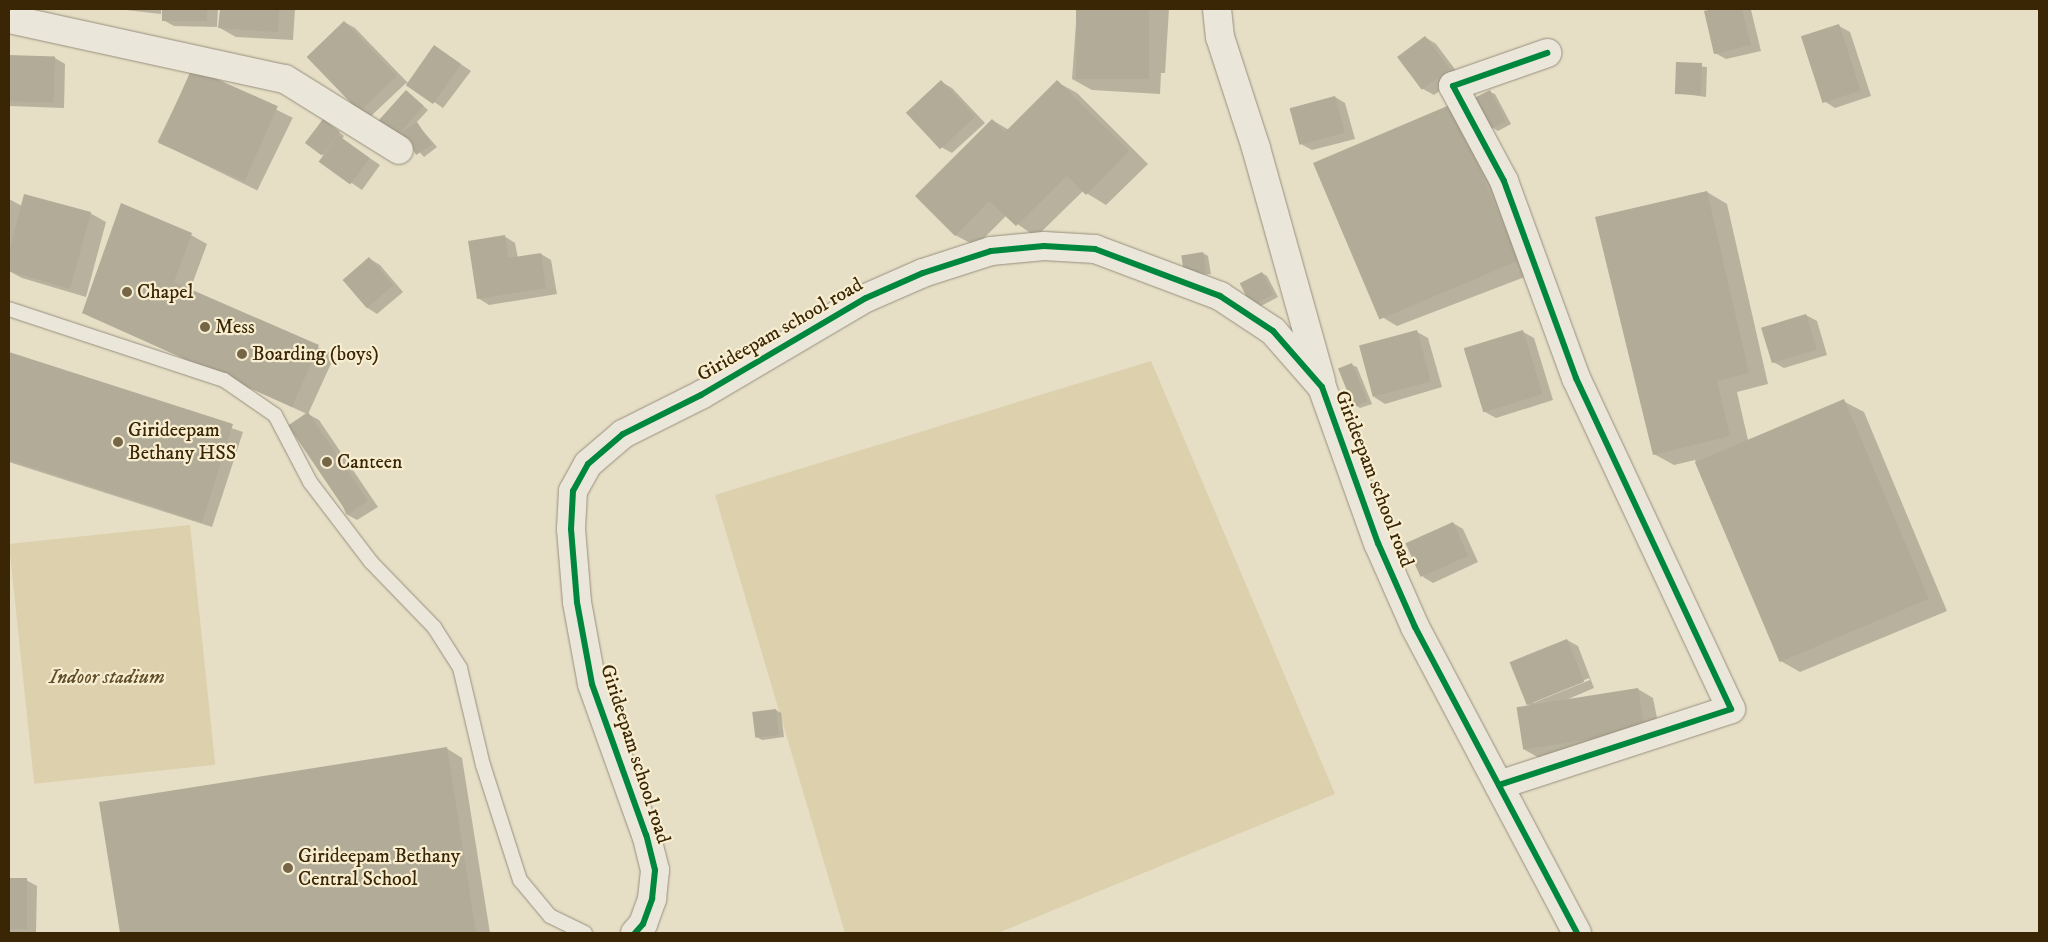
<!DOCTYPE html>
<html>
<head>
<meta charset="utf-8">
<style>
  body { margin:0 }
  #map { position:relative; width:2048px; height:942px; overflow:hidden; background:#e6dec5; font-family:"IM FELL DW Pica",serif }
  div>[style] { position:absolute }
  [style*='--x'] { left:calc(var(--x)*1px); top:calc(var(--y)*1px); width:calc(var(--w)*1px); rotate:calc(var(--a)*1deg) }
  .green>* { inset:0; background:#dcd0ad; transform-origin:0 0 }
  .shadow>* { inset:0; background:#0003; transform-origin:0 0 }
  .building>* { inset:0; background:#b2ab98; transform-origin:0 0 }
  .roads { filter:drop-shadow(0 0 1px #978f7e) drop-shadow(0 0 1px #978f7e) }
  .service>* { height:14px; margin:-7px; padding:0 7px; transform-origin:7px; border-radius:7px; background:#eae6d9 }
  .minor>* { height:28px; margin:-14px; padding:0 14px; transform-origin:14px; border-radius:14px; background:#eae6d9 }
  .cycleway>* { height:6px; margin:-3px; padding:0 3px; transform-origin:3px; border-radius:3px; background:#00873e }
  .dots>* { width:14px; height:14px; translate:-50% -50%; box-sizing:border-box; border:2px solid #f7eed1; border-radius:50% }
  span { translate:-50% -50%; white-space:nowrap; text-align:center; line-height:1.15; -webkit-text-stroke:4.5px #f7eed1; paint-order:stroke }
  .poi-label { font-size:20px; color:#3a2504 }
  .left { translate:0 -50%; text-align:left }
  .street-label { font-size:20px; color:#3a2504 }
  .park-label { font-size:20px; color:#604d29; font-style:italic }
  .frame { position:absolute; inset:0; border:10px solid #3a2504; pointer-events:none }
</style>
</head>
<body>
<div id="map">
  <div class="green">
    <i style="clip-path:polygon(1151px 361px,1335px 794px,998px 933px,845px 933px,715px 495px)"></i>
    <i style="left:190px;top:525px;width:241px;height:182px;rotate:84deg"></i>
  </div>
  <div class="shadow">
    <i style="clip-path:polygon(117px 9px,161px 9px,161px 14px)"></i>
    <i style="clip-path:polygon(164px 9px,218px 9px,217px 27px,174px 26px,163px 20px)"></i>
    <i style="clip-path:polygon(221px 9px,330px 9px,295px 9px,293px 40px,236px 37px,220px 28px)"></i>
    <i style="clip-path:polygon(1077px 9px,1169px 9px,1165px 73px,1161px 73px,1160px 94px,1092px 90px,1072px 79px)"></i>
    <i style="clip-path:polygon(1718px 9px,1751px 10px,1761px 51px,1726px 59px,1715px 53px,1706px 12px)"></i>
    <i style="clip-path:polygon(344px 22px,355px 28px,408px 83px,434px 46px,471px 71px,443px 108px,406px 83px,371px 116px,360px 110px)"></i>
    <i style="clip-path:polygon(1839px 26px,1850px 32px,1871px 96px,1835px 108px,1824px 101px)"></i>
    <i style="clip-path:polygon(1425px 37px,1436px 44px,1460px 76px,1434px 95px,1423px 89px)"></i>
    <i style="clip-path:polygon(9px 57px,55px 58px,65px 64px,64px 108px,9px 106px)"></i>
    <i style="clip-path:polygon(1677px 64px,1707px 67px,1706px 97px,1677px 93px)"></i>
    <i style="left:193px;top:69px;width:111px;height:81px;rotate:26deg"></i>
    <i style="clip-path:polygon(941px 82px,952px 88px,985px 123px,952px 153px,941px 147px)"></i>
    <i style="clip-path:polygon(1057px 82px,1077px 93px,1148px 164px,1106px 205px,1083px 191px,1036px 237px,1006px 216px,976px 246px,955px 235px,992px 120px,1009px 130px)"></i>
    <i style="clip-path:polygon(406px 91px,428px 110px,416px 123px,437px 147px,424px 157px,405px 136px,398px 143px,376px 124px)"></i>
    <i style="clip-path:polygon(1490px 92px,1495px 94px,1511px 124px,1498px 131px,1493px 128px)"></i>
    <i style="clip-path:polygon(1335px 97px,1345px 103px,1355px 139px,1312px 150px,1301px 144px)"></i>
    <i style="clip-path:polygon(1452px 106px,1538px 272px,1397px 326px,1377px 314px)"></i>
    <i style="clip-path:polygon(328px 123px,344px 136px,342px 139px,380px 165px,362px 190px,321px 162px,325px 156px,306px 142px)"></i>
    <i style="clip-path:polygon(1707px 192px,1727px 204px,1768px 384px,1737px 392px,1748px 440px,1843px 401px,1864px 412px,1947px 611px,1800px 672px,1779px 660px,1695px 460px,1674px 465px,1654px 454px)"></i>
    <i style="clip-path:polygon(9px 199px,22px 206px,90px 213px,106px 222px,86px 297px,22px 278px,9px 271px)"></i>
    <i style="clip-path:polygon(191px 235px,207px 244px,190px 290px,335px 355px,308px 414px,319px 420px,378px 507px,357px 520px,346px 514px,307px 414px,84px 312px)"></i>
    <i style="clip-path:polygon(504px 236px,515px 243px,518px 258px,541px 254px,551px 260px,557px 294px,489px 305px,478px 298px)"></i>
    <i style="clip-path:polygon(1203px 253px,1208px 256px,1211px 274px,1190px 276px,1182px 256px)"></i>
    <i style="clip-path:polygon(370px 259px,380px 265px,403px 292px,377px 314px,366px 307px,343px 280px)"></i>
    <i style="clip-path:polygon(1262px 273px,1267px 276px,1278px 297px,1257px 308px,1252px 305px)"></i>
    <i style="clip-path:polygon(1806px 315px,1817px 321px,1827px 355px,1784px 368px,1773px 362px)"></i>
    <i style="clip-path:polygon(1417px 332px,1428px 338px,1442px 387px,1385px 404px,1374px 397px)"></i>
    <i style="clip-path:polygon(1523px 332px,1534px 338px,1553px 400px,1496px 418px,1485px 412px)"></i>
    <i style="clip-path:polygon(9px 353px,243px 432px,212px 527px,9px 462px)"></i>
    <i style="clip-path:polygon(1352px 365px,1357px 367px,1372px 404px,1360px 408px,1355px 405px)"></i>
    <i style="clip-path:polygon(1453px 523px,1463px 529px,1478px 562px,1433px 583px,1423px 577px)"></i>
    <i style="clip-path:polygon(evenodd,1567px 640px,1578px 646px,1594px 688px,1559px 703px,1638px 689px,1653px 698px,1661px 738px,1541px 759px,1525px 750px,1533px 707px,1527px 704px,1567px 640px,1589px 678px,1590px 680px,1533px 703px,1533px 701px,1589px 678px)"></i>
    <i style="clip-path:polygon(776px 710px,781px 713px,784px 737px,762px 740px,757px 737px)"></i>
    <i style="clip-path:polygon(446px 748px,462px 758px,490px 933px,121px 933px,100px 803px)"></i>
    <i style="clip-path:polygon(9px 879px,26px 880px,37px 886px,36px 933px,9px 933px)"></i>
  </div>
  <div class="building">
    <i style="left:162px;top:9px;width:45px;height:12px"></i>
    <i style="clip-path:polygon(220px 9px,279px 9px,278px 32px,218px 28px)"></i>
    <i style="left:1076px;top:9px;width:73px;height:70px"></i>
    <i style="clip-path:polygon(1713px 9px,1742px 9px,1751px 45px,1714px 54px,1704px 11px)"></i>
    <i style="left:344px;top:21px;width:76px;height:52px;rotate:46deg"></i>
    <i style="left:1839px;top:24px;width:70px;height:40px;rotate:72deg"></i>
    <i style="left:1425px;top:36px;width:41px;height:35px;rotate:53deg"></i>
    <i style="left:434px;top:45px;width:33px;height:49px;rotate:35deg"></i>
    <i style="left:9px;top:55px;width:46px;height:46px;rotate:2deg"></i>
    <i style="left:1676px;top:62px;width:26px;height:32px;rotate:2deg"></i>
    <i style="left:192px;top:68px;width:94px;height:82px;rotate:24deg"></i>
    <i style="left:941px;top:80px;width:50px;height:48px;rotate:47deg"></i>
    <i style="clip-path:polygon(1057px 80px,1129px 151px,1086px 195px,1067px 176px,1016px 226px,989px 201px,955px 236px,915px 196px,992px 119px,1005px 132px)"></i>
    <i style="left:406px;top:90px;width:24px;height:47px;rotate:42deg"></i>
    <i style="left:1490px;top:90px;width:35px;height:17px;rotate:63deg"></i>
    <i style="left:1335px;top:96px;width:38px;height:47px;rotate:75deg"></i>
    <i style="left:1452px;top:104px;width:170px;height:151px;rotate:67deg"></i>
    <i style="left:323px;top:119px;width:21px;height:30px;rotate:37deg"></i>
    <i style="left:417px;top:122px;width:27px;height:19px;rotate:56deg"></i>
    <i style="left:338px;top:135px;width:39px;height:33px;rotate:36deg"></i>
    <i style="clip-path:polygon(1707px 191px,1749px 373px,1717px 381px,1730px 436px,1653px 455px,1595px 217px)"></i>
    <i style="clip-path:polygon(24px 194px,91px 212px,70px 289px,9px 271px,9px 253px)"></i>
    <i style="clip-path:polygon(121px 203px,192px 233px,174px 282px,319px 345px,292px 407px,82px 313px)"></i>
    <i style="clip-path:polygon(505px 235px,508px 258px,541px 253px,546px 288px,477px 299px,468px 241px)"></i>
    <i style="left:1203px;top:252px;width:19px;height:22px;rotate:81deg"></i>
    <i style="left:369px;top:257px;width:37px;height:35px;rotate:49deg"></i>
    <i style="left:1262px;top:272px;width:25px;height:25px;rotate:63deg"></i>
    <i style="left:1806px;top:314px;width:37px;height:47px;rotate:73deg"></i>
    <i style="left:1417px;top:330px;width:53px;height:60px;rotate:75deg"></i>
    <i style="left:1523px;top:330px;width:67px;height:62px;rotate:73deg"></i>
    <i style="clip-path:polygon(9px 352px,233px 424px,202px 522px,9px 460px)"></i>
    <i style="left:1352px;top:363px;width:41px;height:15px;rotate:68deg"></i>
    <i style="left:1844px;top:399px;width:217px;height:162px;rotate:67deg"></i>
    <i style="left:308px;top:412px;width:107px;height:24px;rotate:56deg"></i>
    <i style="left:1453px;top:522px;width:37px;height:52px;rotate:66deg"></i>
    <i style="left:1567px;top:639px;width:46px;height:62px;rotate:68deg"></i>
    <i style="left:1638px;top:688px;width:43px;height:123px;rotate:81deg"></i>
    <i style="left:776px;top:709px;width:26px;height:24px;rotate:83deg"></i>
    <i style="clip-path:polygon(447px 747px,476px 933px,120px 933px,99px 802px)"></i>
    <i style="left:9px;top:878px;width:18px;height:51px"></i>
  </div>
  <div class="roads">
    <div class="service">
      <i style="--x:9;--y:309;--w:226;--a:18.3"></i>
      <i style="--x:224;--y:380;--w:62;--a:34.5"></i>
      <i style="--x:275;--y:415;--w:76;--a:62.4"></i>
      <i style="--x:310;--y:482;--w:101;--a:52.7"></i>
      <i style="--x:371;--y:562;--w:91;--a:45.9"></i>
      <i style="--x:434;--y:627;--w:49;--a:57.6"></i>
      <i style="--x:460;--y:668;--w:100;--a:76.7"></i>
      <i style="--x:483;--y:765;--w:121;--a:72.2"></i>
      <i style="--x:520;--y:880;--w:47;--a:50.2"></i>
      <i style="--x:550;--y:916;--w:39;--a:26"></i>
    </div>
    <div class="minor">
      <i style="--x:1217;--y:9;--w:28;--a:84"></i>
      <i style="--x:1220;--y:37;--w:117;--a:72"></i>
      <i style="--x:1256;--y:148;--w:242;--a:74.4"></i>
      <i style="--x:9;--y:19;--w:282;--a:12.3"></i>
      <i style="--x:285;--y:79;--w:134;--a:31.9"></i>
      <i style="--x:1499;--y:785;--w:244;--a:-18.1"></i>
      <i style="--x:1731;--y:709;--w:365;--a:-115.1"></i>
      <i style="--x:1576;--y:378;--w:210;--a:-110.1"></i>
      <i style="--x:1504;--y:181;--w:108;--a:-118.2"></i>
      <i style="--x:1453;--y:86;--w:100;--a:-19.3"></i>
      <i style="--x:635;--y:933;--w:12;--a:-48"></i>
      <i style="--x:643;--y:924;--w:27;--a:-70"></i>
      <i style="--x:652;--y:899;--w:29;--a:-84"></i>
      <i style="--x:655;--y:870;--w:36;--a:-104"></i>
      <i style="--x:646;--y:835;--w:160;--a:-109.7"></i>
      <i style="--x:592;--y:684;--w:83;--a:-100.4"></i>
      <i style="--x:577;--y:602;--w:73;--a:-94.7"></i>
      <i style="--x:571;--y:529;--w:38;--a:-87"></i>
      <i style="--x:573;--y:491;--w:31;--a:-61"></i>
      <i style="--x:588;--y:464;--w:46;--a:-40.6"></i>
      <i style="--x:623;--y:434;--w:87;--a:-26.6"></i>
      <i style="--x:701;--y:395;--w:191;--a:-30.5"></i>
      <i style="--x:866;--y:298;--w:62;--a:-23.7"></i>
      <i style="--x:923;--y:273;--w:71;--a:-17.9"></i>
      <i style="--x:991;--y:251;--w:53;--a:-5.4"></i>
      <i style="--x:1044;--y:246;--w:51;--a:3.4"></i>
      <i style="--x:1095;--y:249;--w:134;--a:20.6"></i>
      <i style="--x:1220;--y:296;--w:64;--a:33.4"></i>
      <i style="--x:1273;--y:331;--w:74;--a:48.8"></i>
      <i style="--x:1322;--y:387;--w:166;--a:70.3"></i>
      <i style="--x:1378;--y:543;--w:92;--a:66.2"></i>
      <i style="--x:1415;--y:627;--w:346;--a:62.1"></i>
    </div>
  </div>
  <div class="cycleway">
    <i style="--x:1499;--y:785;--w:244;--a:-18.1"></i>
    <i style="--x:1731;--y:709;--w:365;--a:-115.1"></i>
    <i style="--x:1576;--y:378;--w:210;--a:-110.1"></i>
    <i style="--x:1504;--y:181;--w:108;--a:-118.2"></i>
    <i style="--x:1453;--y:86;--w:100;--a:-19.3"></i>
    <i style="--x:635;--y:933;--w:12;--a:-48"></i>
    <i style="--x:643;--y:924;--w:27;--a:-70"></i>
    <i style="--x:652;--y:899;--w:29;--a:-84"></i>
    <i style="--x:655;--y:870;--w:36;--a:-104"></i>
    <i style="--x:646;--y:835;--w:160;--a:-109.7"></i>
    <i style="--x:592;--y:684;--w:83;--a:-100.4"></i>
    <i style="--x:577;--y:602;--w:73;--a:-94.7"></i>
    <i style="--x:571;--y:529;--w:38;--a:-87"></i>
    <i style="--x:573;--y:491;--w:31;--a:-61"></i>
    <i style="--x:588;--y:464;--w:46;--a:-40.6"></i>
    <i style="--x:623;--y:434;--w:87;--a:-26.6"></i>
    <i style="--x:701;--y:395;--w:191;--a:-30.5"></i>
    <i style="--x:866;--y:298;--w:62;--a:-23.7"></i>
    <i style="--x:923;--y:273;--w:71;--a:-17.9"></i>
    <i style="--x:991;--y:251;--w:53;--a:-5.4"></i>
    <i style="--x:1044;--y:246;--w:51;--a:3.4"></i>
    <i style="--x:1095;--y:249;--w:134;--a:20.6"></i>
    <i style="--x:1220;--y:296;--w:64;--a:33.4"></i>
    <i style="--x:1273;--y:331;--w:74;--a:48.8"></i>
    <i style="--x:1322;--y:387;--w:166;--a:70.3"></i>
    <i style="--x:1378;--y:543;--w:92;--a:66.2"></i>
    <i style="--x:1415;--y:627;--w:346;--a:62.1"></i>
  </div>
  <div class="dots">
    <i style="left:127px;top:292px;background:#766648"></i>
    <i style="left:205px;top:327px;background:#766648"></i>
    <i style="left:242px;top:354px;background:#766648"></i>
    <i style="left:118px;top:442px;background:#766648"></i>
    <i style="left:327px;top:462px;background:#766648"></i>
    <i style="left:288px;top:868px;background:#766648"></i>
  </div>
  <div class="poi-label">
    <span class="left" style="left:137px;top:292px">Chapel</span>
    <span class="left" style="left:215px;top:327px">Mess</span>
    <span class="left" style="left:252px;top:354px">Boarding (boys)</span>
    <span class="left" style="left:128px;top:442px">Girideepam<br>Bethany HSS</span>
    <span class="left" style="left:337px;top:462px">Canteen</span>
    <span class="left" style="left:298px;top:868px">Girideepam Bethany<br>Central School</span>
  </div>
  <div class="street-label">
    <span style="left:780px;top:330px;rotate:-30deg">Girideepam school road</span>
    <span style="left:1374px;top:479px;rotate:69deg">Girideepam school road</span>
    <span style="left:635px;top:754px;rotate:72deg">Girideepam school road</span>
  </div>
  <div class="park-label">
    <span style="left:107px;top:677px">Indoor stadium</span>
  </div>
  <div class="frame"></div>
</div>
</body>
</html>
